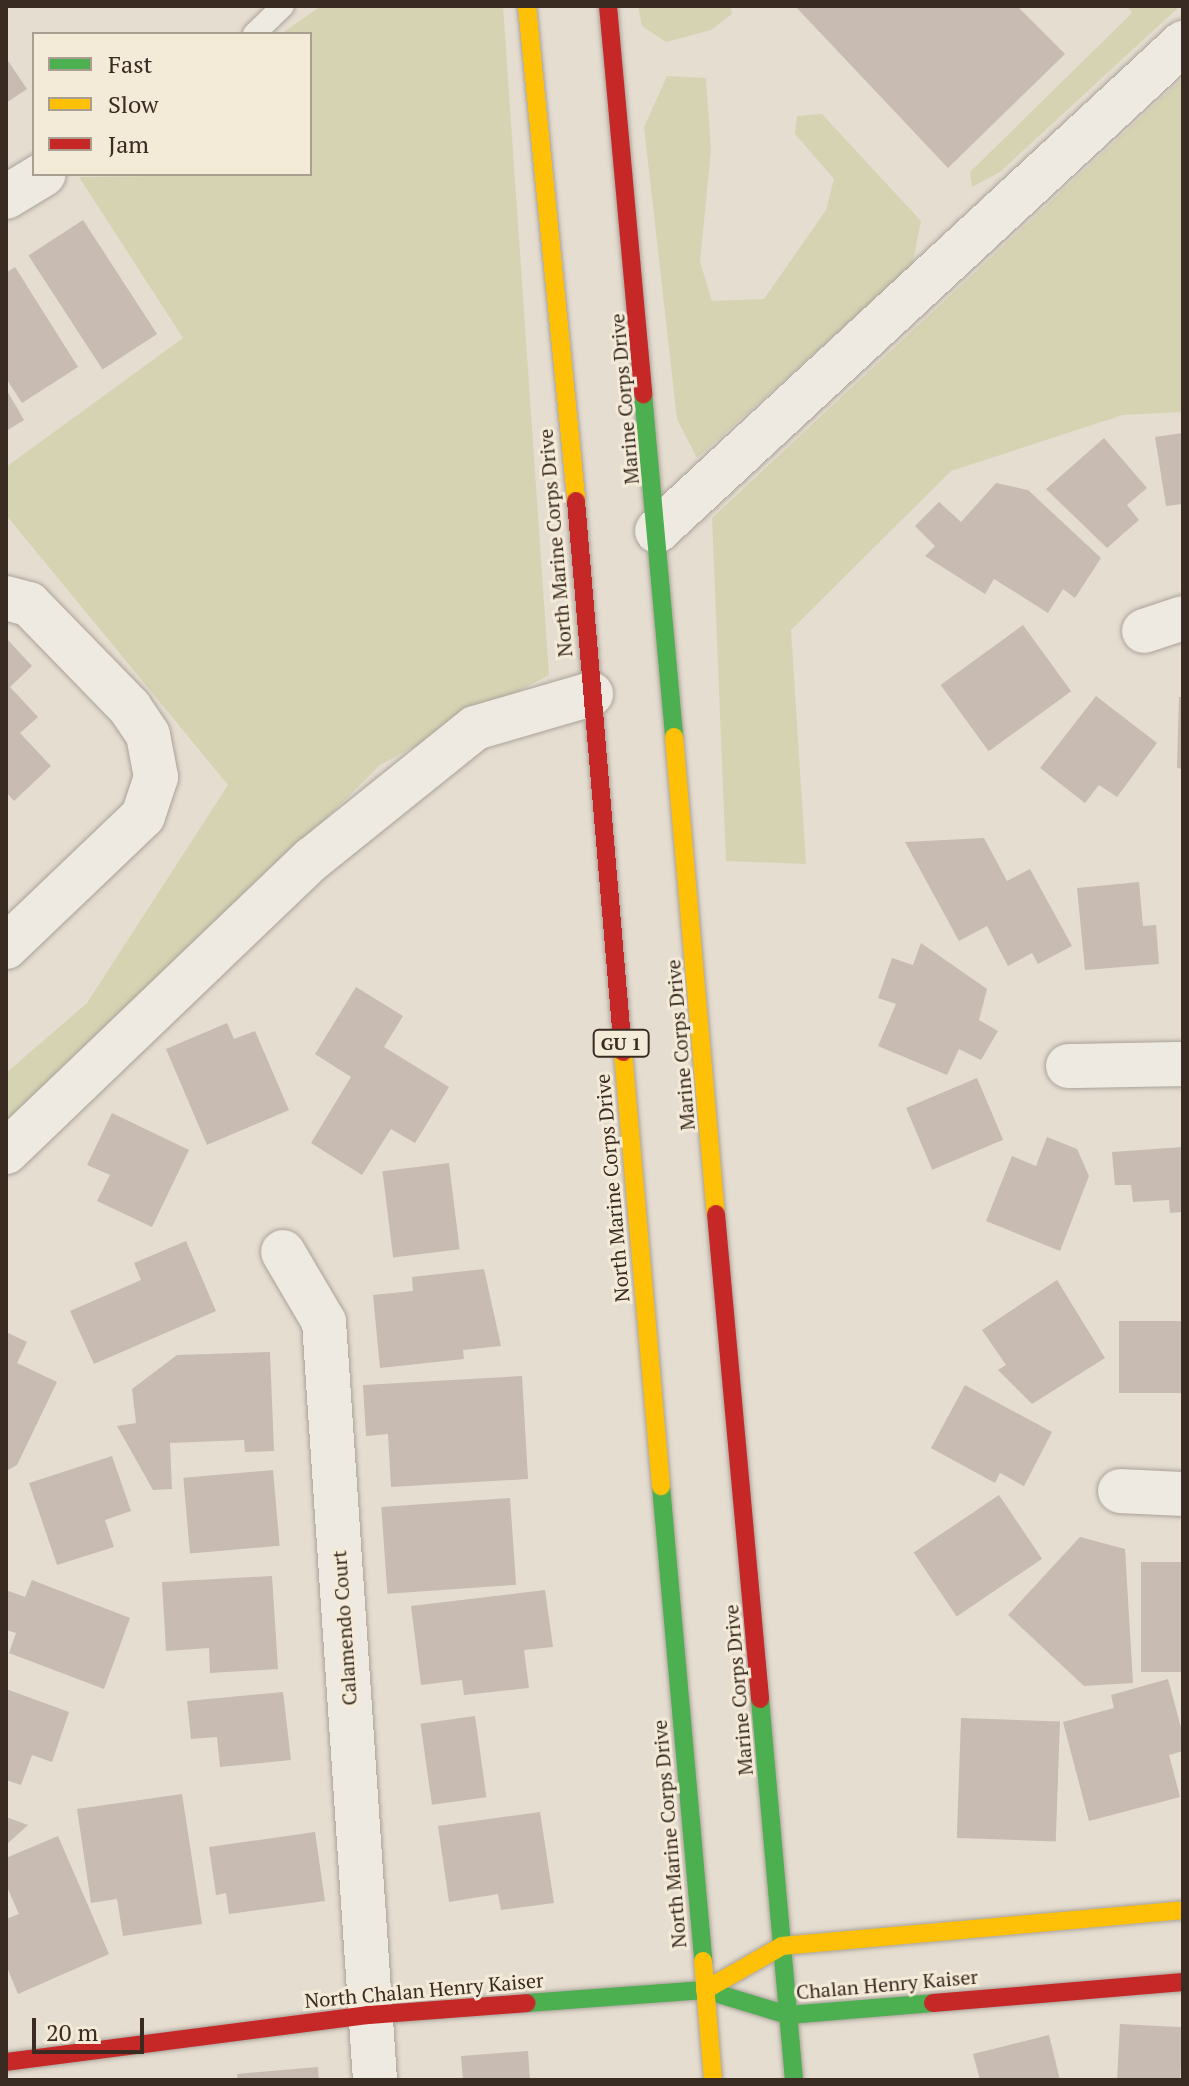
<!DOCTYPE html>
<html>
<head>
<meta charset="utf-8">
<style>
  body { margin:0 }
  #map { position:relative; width:1189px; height:2086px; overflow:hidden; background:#e5ddd0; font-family:"PT Serif",serif }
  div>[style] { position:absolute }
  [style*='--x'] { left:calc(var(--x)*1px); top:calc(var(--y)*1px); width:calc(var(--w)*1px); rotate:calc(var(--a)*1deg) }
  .green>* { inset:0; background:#d6d3b3 }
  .building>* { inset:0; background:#c8bbb1; transform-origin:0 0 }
  .roads { filter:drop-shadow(0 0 2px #aaa299) drop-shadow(0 0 2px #aaa299) }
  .lane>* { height:22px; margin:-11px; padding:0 11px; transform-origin:11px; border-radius:11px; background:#eee9e1 }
  .street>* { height:44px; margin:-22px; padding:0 22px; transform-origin:22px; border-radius:22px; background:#eee9e1 }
  .fast>* { height:18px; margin:-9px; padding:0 9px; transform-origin:9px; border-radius:9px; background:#4caf50 }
  .slow>* { height:18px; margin:-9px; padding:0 9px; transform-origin:9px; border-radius:9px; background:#ffc107 }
  .jam>* { height:18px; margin:-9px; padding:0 9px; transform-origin:9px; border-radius:9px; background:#c62828 }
  span { translate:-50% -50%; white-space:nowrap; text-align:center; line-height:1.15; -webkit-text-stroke:6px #f4ead8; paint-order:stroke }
  .shield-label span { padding:2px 6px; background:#f4ead8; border:2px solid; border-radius:6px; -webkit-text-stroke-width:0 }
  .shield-label { font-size:18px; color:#392b21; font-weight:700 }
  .street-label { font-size:20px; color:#392b21 }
  .frame { position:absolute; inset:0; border:8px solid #392b21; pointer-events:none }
  .legend { position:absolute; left:32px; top:32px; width:280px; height:144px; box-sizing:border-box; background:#f4ead8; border:2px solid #a99e8f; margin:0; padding:10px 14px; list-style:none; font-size:24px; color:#392b21 }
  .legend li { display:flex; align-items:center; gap:16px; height:40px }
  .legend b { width:40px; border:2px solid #a99e8f }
  .scale { position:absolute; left:32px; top:2018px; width:112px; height:36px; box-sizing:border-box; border:4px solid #392b21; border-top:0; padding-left:10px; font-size:24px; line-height:28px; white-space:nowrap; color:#392b21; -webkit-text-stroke:6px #f4ead8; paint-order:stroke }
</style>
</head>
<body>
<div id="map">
  <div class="green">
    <i style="clip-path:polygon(321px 6px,503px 6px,549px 675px,380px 765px,6px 1138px,6px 1073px,87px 1003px,228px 785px,6px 515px,6px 467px,183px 338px,79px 177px,310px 174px,310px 34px,281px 34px)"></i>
    <i style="clip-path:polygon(638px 6px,731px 6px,732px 14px,711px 30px,666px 42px,642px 26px)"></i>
    <i style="clip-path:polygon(1127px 6px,1180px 6px,1000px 172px,972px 187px,970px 172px,1132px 13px)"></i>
    <i style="clip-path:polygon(667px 76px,706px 78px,711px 150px,700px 262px,712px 301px,764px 299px,826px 210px,834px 179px,795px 134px,797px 116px,822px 114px,921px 221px,912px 266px,697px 458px,677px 419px,644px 127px)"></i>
    <i style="clip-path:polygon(1183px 78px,1183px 412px,1123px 415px,951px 471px,791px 630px,806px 864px,726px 861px,712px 518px)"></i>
  </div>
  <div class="building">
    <i style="clip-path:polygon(795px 6px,1017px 6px,1065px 54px,948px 168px)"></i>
    <i style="clip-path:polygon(6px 58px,27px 89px,6px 103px)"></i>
    <i style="left:83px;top:220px;width:136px;height:65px;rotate:57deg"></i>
    <i style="clip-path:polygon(15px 267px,78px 367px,22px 403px,6px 378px,6px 273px)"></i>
    <i style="clip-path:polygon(6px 389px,24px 420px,6px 431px)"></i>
    <i style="clip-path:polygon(1183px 433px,1183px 504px,1166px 506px,1155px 437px)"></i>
    <i style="clip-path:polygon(1104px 438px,1147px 488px,1127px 505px,1139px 520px,1107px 548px,1046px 489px)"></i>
    <i style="clip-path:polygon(996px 483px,1028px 490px,1101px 558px,1075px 598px,1063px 589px,1048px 613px,994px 579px,985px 594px,925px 556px,935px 546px,915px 526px,939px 502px,961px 522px)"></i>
    <i style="left:1023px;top:625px;width:82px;height:102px;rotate:54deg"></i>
    <i style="clip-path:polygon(6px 638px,32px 666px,10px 687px,38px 717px,20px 733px,51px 766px,14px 801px,6px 792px)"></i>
    <i style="clip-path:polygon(1096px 696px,1157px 743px,1117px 797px,1099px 785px,1085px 803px,1040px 768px)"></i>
    <i style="clip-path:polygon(1179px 697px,1183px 697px,1183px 769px,1177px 768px)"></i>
    <i style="clip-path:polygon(984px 838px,1007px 881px,1030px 869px,1072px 946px,1038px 964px,1032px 953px,1008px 966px,987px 926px,959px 941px,905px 842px)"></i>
    <i style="clip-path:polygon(1139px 882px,1143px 926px,1156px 925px,1159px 964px,1085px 970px,1077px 888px)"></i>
    <i style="clip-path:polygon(921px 943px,987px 989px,979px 1020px,998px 1031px,981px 1060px,959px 1049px,947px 1075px,878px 1046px,896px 1004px,878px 998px,892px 958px,913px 965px)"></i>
    <i style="clip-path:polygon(356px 987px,403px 1016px,384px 1047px,449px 1087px,415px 1143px,391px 1129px,362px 1175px,311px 1143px,351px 1077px,315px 1054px)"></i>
    <i style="clip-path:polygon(227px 1023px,234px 1039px,255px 1031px,289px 1110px,207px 1145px,166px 1049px)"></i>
    <i style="left:977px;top:1078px;width:67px;height:77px;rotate:67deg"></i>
    <i style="clip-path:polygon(112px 1113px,189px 1150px,152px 1227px,97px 1201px,110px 1175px,87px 1165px)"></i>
    <i style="clip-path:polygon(1047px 1137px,1077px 1149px,1089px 1176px,1060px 1251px,986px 1221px,1012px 1156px,1036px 1166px)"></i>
    <i style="clip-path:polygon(1183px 1147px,1183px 1212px,1170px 1213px,1169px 1200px,1133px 1202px,1131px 1185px,1115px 1185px,1112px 1152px)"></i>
    <i style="left:449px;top:1163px;width:87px;height:67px;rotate:83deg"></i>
    <i style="clip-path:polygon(186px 1241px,216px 1311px,94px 1364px,70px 1311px,141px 1280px,134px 1263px)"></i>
    <i style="clip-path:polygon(484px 1269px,501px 1346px,463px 1350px,464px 1359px,380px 1368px,373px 1295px,413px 1291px,412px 1277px)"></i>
    <i style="clip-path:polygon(1057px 1280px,1105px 1358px,1032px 1404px,998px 1370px,1006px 1365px,982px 1330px)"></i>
    <i style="left:1183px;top:1321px;width:72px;height:64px;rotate:90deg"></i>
    <i style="clip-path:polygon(6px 1332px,27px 1342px,17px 1363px,57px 1382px,17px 1465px,6px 1471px)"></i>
    <i style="clip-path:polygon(270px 1352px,274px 1451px,245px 1452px,244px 1440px,170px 1443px,172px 1489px,153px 1490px,117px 1426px,136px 1423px,132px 1389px,177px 1355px)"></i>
    <i style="clip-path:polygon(522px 1376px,528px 1479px,391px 1487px,388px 1434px,366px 1436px,363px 1385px)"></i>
    <i style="clip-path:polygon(965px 1385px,1052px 1432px,1024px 1486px,1000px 1473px,995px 1483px,931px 1448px)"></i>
    <i style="clip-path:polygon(112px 1456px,131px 1511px,105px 1520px,114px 1547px,57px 1565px,29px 1483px)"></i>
    <i style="left:273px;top:1470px;width:76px;height:90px;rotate:85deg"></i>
    <i style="left:999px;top:1495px;width:77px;height:103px;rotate:56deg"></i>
    <i style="left:510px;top:1498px;width:87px;height:129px;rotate:86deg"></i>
    <i style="clip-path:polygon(1080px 1537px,1125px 1549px,1133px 1683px,1084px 1686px,1008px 1615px)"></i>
    <i style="left:1183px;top:1562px;width:110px;height:42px;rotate:90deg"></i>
    <i style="clip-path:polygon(272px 1576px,278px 1669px,210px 1673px,209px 1648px,166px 1651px,162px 1582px)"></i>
    <i style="clip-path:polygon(32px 1580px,130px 1618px,104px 1689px,9px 1653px,16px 1633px,6px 1630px,6px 1590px,25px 1597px)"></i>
    <i style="clip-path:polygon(545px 1590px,553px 1647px,524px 1650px,529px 1688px,464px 1695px,462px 1680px,421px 1685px,411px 1606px)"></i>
    <i style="clip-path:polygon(1168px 1679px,1183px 1735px,1183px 1751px,1169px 1755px,1180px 1797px,1089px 1821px,1063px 1722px,1114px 1708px,1111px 1695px)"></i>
    <i style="clip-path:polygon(6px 1689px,69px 1712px,52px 1762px,32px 1755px,21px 1785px,6px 1780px)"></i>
    <i style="clip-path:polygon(283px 1692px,291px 1760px,220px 1767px,217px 1737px,191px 1739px,187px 1701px)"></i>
    <i style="left:475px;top:1716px;width:82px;height:55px;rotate:82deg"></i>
    <i style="left:961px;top:1718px;width:99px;height:120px;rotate:2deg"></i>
    <i style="clip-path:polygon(182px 1794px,202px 1924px,123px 1936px,117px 1899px,91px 1903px,77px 1809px)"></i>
    <i style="clip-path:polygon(540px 1812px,554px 1903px,501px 1910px,498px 1894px,449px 1902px,438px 1826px)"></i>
    <i style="clip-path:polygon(6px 1817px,28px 1825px,6px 1845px)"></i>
    <i style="clip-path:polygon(315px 1832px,325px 1901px,229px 1914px,226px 1893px,216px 1895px,209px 1847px)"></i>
    <i style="clip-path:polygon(58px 1836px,109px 1954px,18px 1994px,6px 1965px,6px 1919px,19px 1914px,6px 1885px,6px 1858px)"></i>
    <i style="left:1120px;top:2024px;width:63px;height:56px;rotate:3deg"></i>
    <i style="clip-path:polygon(1049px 2035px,1060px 2080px,980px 2080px,973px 2054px)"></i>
    <i style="clip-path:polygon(528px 2051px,530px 2080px,463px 2080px,461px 2056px)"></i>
    <i style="clip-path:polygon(318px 2067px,319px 2080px,238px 2080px,237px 2074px)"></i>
  </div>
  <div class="roads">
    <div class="lane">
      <i style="--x:254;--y:34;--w:40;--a:-44"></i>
    </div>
    <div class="street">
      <i style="--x:6;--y:197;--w:44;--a:-31.2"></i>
      <i style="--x:657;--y:531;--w:718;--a:-42.85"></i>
      <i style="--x:6;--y:598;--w:24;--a:15"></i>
      <i style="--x:29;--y:604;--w:145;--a:45.8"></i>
      <i style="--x:130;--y:708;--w:32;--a:56"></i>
      <i style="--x:148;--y:735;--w:43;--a:79.2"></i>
      <i style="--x:156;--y:777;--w:41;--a:108.4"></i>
      <i style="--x:143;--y:816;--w:190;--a:136.3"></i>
      <i style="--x:1144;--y:631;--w:41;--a:-18.4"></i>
      <i style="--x:1068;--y:1066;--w:115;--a:-1"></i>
      <i style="--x:6;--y:1152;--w:424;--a:-43.8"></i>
      <i style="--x:312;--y:859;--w:209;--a:-38.8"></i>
      <i style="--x:475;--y:728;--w:121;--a:-16.3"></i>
      <i style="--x:283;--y:1252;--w:81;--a:59.6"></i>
      <i style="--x:324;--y:1322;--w:760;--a:86.15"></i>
      <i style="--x:1120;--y:1491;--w:63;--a:2.7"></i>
    </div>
    <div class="fast">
      <i style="--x:643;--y:394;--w:344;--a:84.8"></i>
      <i style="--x:661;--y:1486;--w:477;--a:84.9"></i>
      <i style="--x:760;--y:1699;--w:383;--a:84.9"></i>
      <i style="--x:527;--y:2003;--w:178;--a:-4.2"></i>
      <i style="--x:705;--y:1990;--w:87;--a:16.8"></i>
      <i style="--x:788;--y:2015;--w:145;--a:-4.7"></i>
    </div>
    <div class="slow">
      <i style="--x:527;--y:6;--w:497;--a:84.3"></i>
      <i style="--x:674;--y:737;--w:479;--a:85"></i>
      <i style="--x:623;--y:1052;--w:436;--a:85"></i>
      <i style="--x:703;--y:1961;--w:119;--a:85.2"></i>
      <i style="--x:705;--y:1990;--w:89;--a:-29.7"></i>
      <i style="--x:782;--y:1946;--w:403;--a:-5.1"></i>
    </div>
    <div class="jam">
      <i style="--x:608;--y:6;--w:390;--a:84.8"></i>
      <i style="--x:576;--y:501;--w:553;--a:85.12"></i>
      <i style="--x:716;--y:1214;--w:487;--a:84.8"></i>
      <i style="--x:933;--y:2003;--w:251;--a:-4.8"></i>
      <i style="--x:6;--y:2062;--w:365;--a:-7.4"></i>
      <i style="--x:368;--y:2015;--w:159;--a:-4.3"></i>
    </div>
  </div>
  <div class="shield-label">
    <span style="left:621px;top:1043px">GU 1</span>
  </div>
  <div class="street-label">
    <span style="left:624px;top:399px;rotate:-95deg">Marine Corps Drive</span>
    <span style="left:555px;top:543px;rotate:-95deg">North Marine Corps Drive</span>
    <span style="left:680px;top:1045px;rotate:-95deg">Marine Corps Drive</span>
    <span style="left:612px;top:1188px;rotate:-95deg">North Marine Corps Drive</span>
    <span style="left:344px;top:1628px;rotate:-94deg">Calamendo Court</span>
    <span style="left:738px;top:1690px;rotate:-95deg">Marine Corps Drive</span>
    <span style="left:669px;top:1834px;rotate:-95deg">North Marine Corps Drive</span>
    <span style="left:887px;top:1984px;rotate:-5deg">Chalan Henry Kaiser</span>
    <span style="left:424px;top:1990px;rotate:-5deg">North Chalan Henry Kaiser</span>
  </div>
  <div class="frame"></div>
  <ul class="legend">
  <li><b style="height:10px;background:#4caf50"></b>Fast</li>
  <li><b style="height:10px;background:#ffc107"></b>Slow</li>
  <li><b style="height:10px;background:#c62828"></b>Jam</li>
  </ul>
  <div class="scale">20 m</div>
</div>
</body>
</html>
